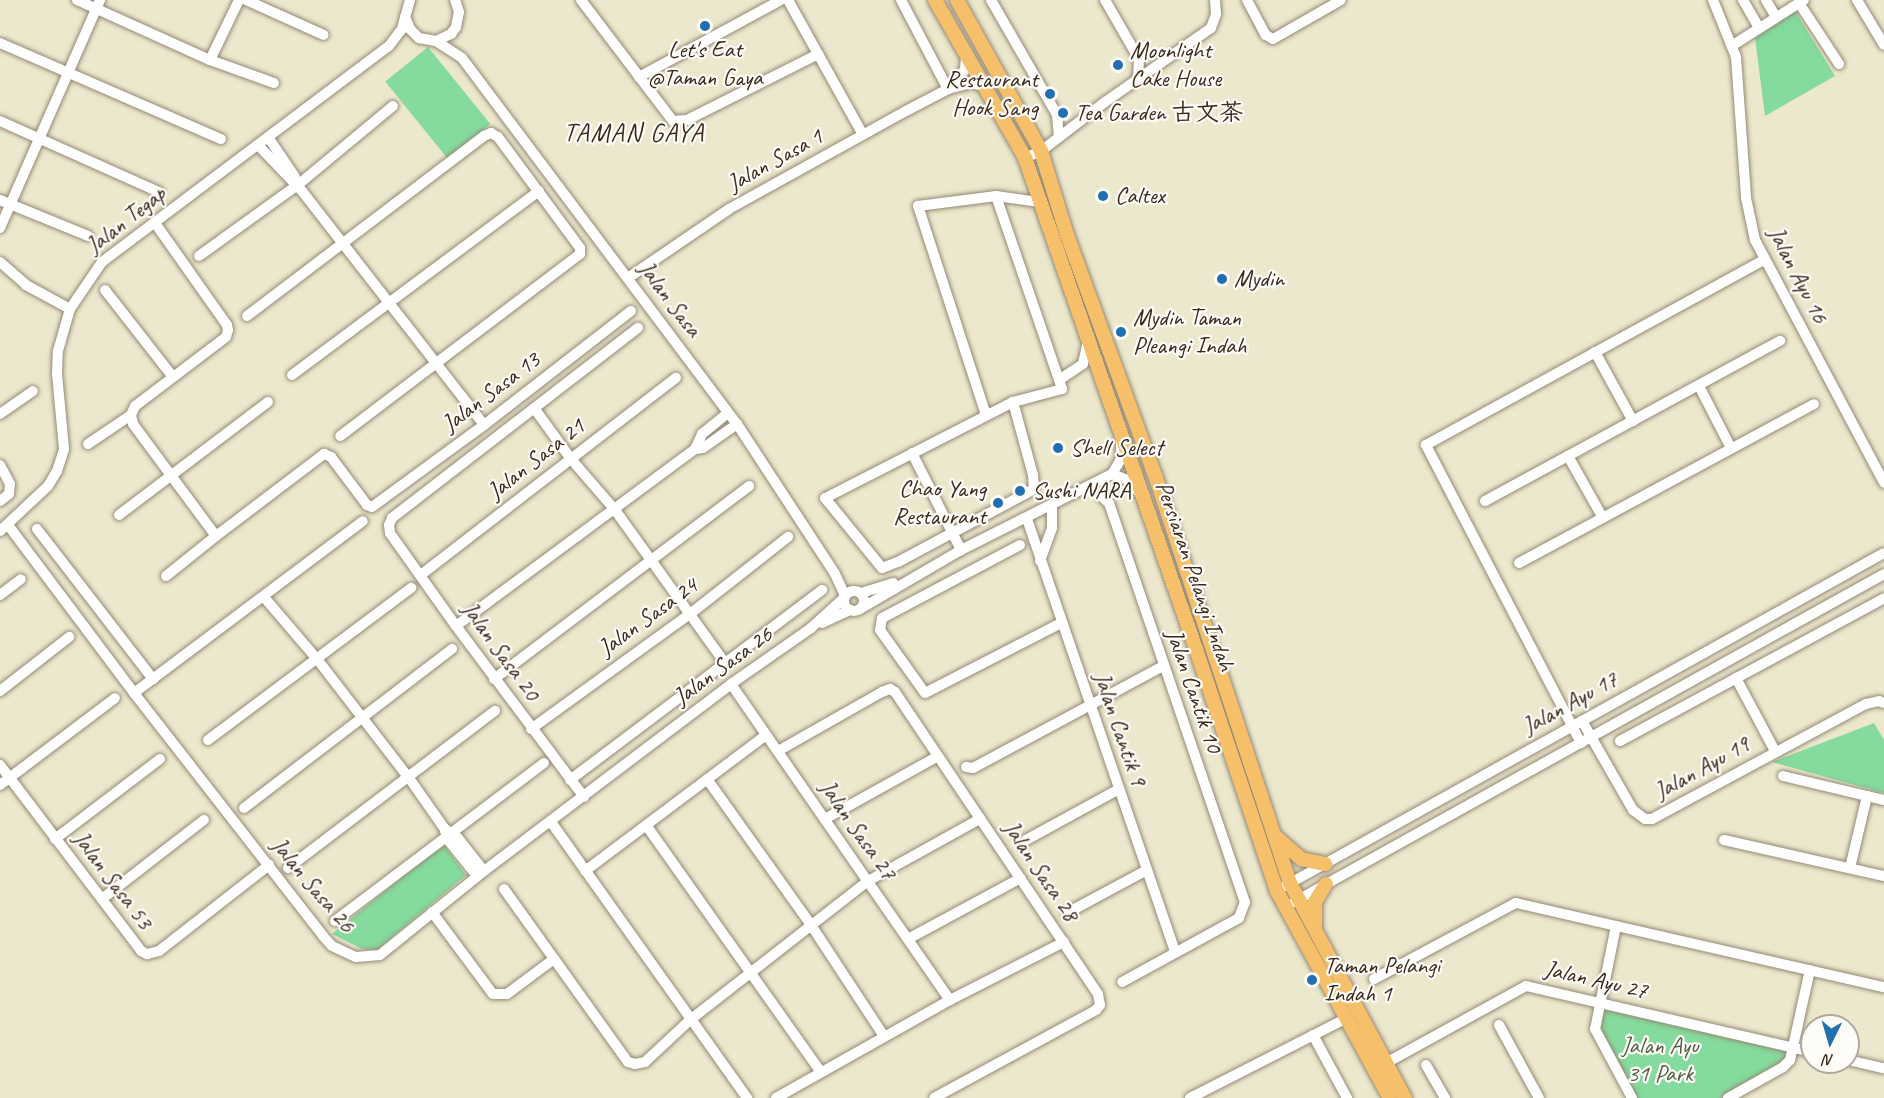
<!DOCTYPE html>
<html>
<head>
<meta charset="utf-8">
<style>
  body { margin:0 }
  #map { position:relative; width:1884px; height:1098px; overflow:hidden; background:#ece8cd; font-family:Caveat,"LXGW WenKai TC",sans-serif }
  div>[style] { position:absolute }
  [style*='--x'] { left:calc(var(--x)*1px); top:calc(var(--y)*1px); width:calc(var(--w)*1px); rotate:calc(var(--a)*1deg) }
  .green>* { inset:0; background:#85da9d; transform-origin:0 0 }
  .roads { filter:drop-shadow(0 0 2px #948976) drop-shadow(0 0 2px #948976) }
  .minor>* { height:10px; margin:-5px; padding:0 5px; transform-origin:5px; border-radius:5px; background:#fff }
  .minor>.ring { margin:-5px; padding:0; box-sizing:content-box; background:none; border:10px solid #fff; border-radius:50% }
  .major>* { height:14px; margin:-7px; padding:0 7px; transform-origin:7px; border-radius:7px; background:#f6c06b }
  .dots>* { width:16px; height:16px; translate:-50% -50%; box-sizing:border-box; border:3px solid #fdfcf7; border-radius:50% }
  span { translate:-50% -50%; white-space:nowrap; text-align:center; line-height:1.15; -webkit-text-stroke:4.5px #fdfcf7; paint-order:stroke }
  .poi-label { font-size:24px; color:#3b2a1e }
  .left { translate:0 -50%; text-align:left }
  .right { translate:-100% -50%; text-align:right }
  .street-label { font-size:24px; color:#3b2a1e }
  .park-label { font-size:24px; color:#515f44 }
  .neighbourhood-label { font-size:26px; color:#3b2a1e; letter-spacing:1.5px }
  .north { position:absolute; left:1800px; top:1014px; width:60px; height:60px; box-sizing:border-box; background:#fdfcf7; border:2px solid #afa8a0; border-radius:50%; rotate:185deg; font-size:16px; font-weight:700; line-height:24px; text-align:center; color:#3b2a1e }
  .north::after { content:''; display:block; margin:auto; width:21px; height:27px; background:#1f6fb2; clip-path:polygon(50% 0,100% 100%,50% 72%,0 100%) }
</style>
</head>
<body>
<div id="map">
  <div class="green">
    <i style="clip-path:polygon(1795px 11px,1835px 76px,1765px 116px,1755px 38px)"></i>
    <i style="left:428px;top:47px;width:99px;height:55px;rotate:51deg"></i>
    <i style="clip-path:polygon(1874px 723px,1884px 740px,1884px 793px,1772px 762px)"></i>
    <i style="clip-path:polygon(443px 844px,466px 875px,377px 950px,362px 949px,332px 934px)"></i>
    <i style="clip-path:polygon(1602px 1006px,1790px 1051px,1781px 1064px,1721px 1098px,1636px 1098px,1599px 1030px)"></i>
  </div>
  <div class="roads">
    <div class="minor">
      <i style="--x:77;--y:0;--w:146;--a:24.3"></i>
      <i style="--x:210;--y:60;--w:68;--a:19.8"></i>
      <i style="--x:246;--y:0;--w:85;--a:24.2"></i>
      <i style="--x:410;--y:0;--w:18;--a:106"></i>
      <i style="--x:405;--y:17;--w:13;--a:67"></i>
      <i style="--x:410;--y:29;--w:13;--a:45"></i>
      <i style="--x:419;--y:38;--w:17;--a:10"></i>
      <i style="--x:436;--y:41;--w:17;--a:-25"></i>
      <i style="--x:451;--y:34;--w:9;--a:-54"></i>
      <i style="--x:456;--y:27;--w:15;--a:-79"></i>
      <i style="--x:459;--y:12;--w:13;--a:-108"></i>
      <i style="--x:581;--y:0;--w:152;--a:52.8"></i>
      <i style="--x:673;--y:121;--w:14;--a:-4"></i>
      <i style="--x:687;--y:120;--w:147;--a:-26.7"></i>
      <i style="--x:788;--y:0;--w:154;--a:60.9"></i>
      <i style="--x:901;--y:0;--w:101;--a:62.2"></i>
      <i style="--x:991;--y:0;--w:133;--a:60.1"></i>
      <i style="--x:1057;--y:115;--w:22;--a:85"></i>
      <i style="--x:1105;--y:0;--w:68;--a:60"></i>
      <i style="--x:1139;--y:59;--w:19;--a:93"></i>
      <i style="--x:1247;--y:0;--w:40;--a:62"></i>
      <i style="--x:1266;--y:35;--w:8;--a:30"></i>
      <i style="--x:1273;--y:39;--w:78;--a:-29.8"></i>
      <i style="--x:1713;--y:0;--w:61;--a:68"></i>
      <i style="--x:1736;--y:57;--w:141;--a:85.9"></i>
      <i style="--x:1746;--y:198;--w:43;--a:77.9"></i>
      <i style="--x:1755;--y:240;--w:275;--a:62"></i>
      <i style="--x:1743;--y:0;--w:32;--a:60"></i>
      <i style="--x:1766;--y:0;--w:20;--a:60"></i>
      <i style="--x:1857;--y:0;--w:52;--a:59"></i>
      <i style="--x:1799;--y:3;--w:73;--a:56.7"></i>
      <i style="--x:436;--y:41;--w:31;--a:33"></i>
      <i style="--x:462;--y:58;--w:458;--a:53.1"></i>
      <i style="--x:737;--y:424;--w:179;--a:56.8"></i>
      <i style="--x:835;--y:574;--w:23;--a:65"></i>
      <i style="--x:0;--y:43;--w:241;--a:23.5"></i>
      <i style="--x:1733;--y:45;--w:84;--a:-32.4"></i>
      <i style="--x:210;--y:60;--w:67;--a:-64.2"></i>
      <i style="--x:639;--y:77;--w:162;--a:-28.5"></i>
      <i style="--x:950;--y:87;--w:23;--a:-49"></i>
      <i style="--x:965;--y:70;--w:15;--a:-86"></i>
      <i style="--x:0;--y:121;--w:174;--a:24.1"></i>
      <i style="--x:268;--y:137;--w:48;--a:56"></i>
      <i style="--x:258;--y:145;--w:64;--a:46.3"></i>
      <i style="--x:302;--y:191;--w:296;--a:52.1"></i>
      <i style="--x:1025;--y:158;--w:17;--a:-24"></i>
      <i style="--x:1041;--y:151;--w:81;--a:-37.4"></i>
      <i style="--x:1105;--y:102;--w:129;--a:-34.9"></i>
      <i style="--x:1211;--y:28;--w:15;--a:-70"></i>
      <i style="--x:1216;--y:14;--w:14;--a:-94"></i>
      <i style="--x:996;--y:196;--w:204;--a:71.1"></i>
      <i style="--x:1062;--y:389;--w:51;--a:165.1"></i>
      <i style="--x:1013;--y:402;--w:211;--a:152.9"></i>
      <i style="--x:825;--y:498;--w:90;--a:50.8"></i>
      <i style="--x:882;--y:568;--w:17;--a:-21"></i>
      <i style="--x:898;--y:562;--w:154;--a:-28.2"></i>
      <i style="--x:1034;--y:489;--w:14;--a:-94"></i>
      <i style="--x:1033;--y:475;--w:76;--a:-105.3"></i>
      <i style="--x:0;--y:200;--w:95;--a:22.2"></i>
      <i style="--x:155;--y:223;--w:125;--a:54.8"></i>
      <i style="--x:227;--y:325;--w:5;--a:79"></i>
      <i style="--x:228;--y:330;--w:7;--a:106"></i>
      <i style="--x:226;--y:337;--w:114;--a:142.8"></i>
      <i style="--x:135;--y:406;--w:10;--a:114"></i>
      <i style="--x:131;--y:415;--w:9;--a:77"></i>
      <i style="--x:133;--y:424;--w:139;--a:53.5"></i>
      <i style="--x:216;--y:536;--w:64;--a:141.3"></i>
      <i style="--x:0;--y:228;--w:249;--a:-66.3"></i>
      <i style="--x:199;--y:256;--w:123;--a:-35.8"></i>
      <i style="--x:299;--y:184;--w:122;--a:-39.7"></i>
      <i style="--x:0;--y:262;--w:35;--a:41"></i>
      <i style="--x:26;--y:285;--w:50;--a:28.6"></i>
      <i style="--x:628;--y:278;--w:122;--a:-34.3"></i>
      <i style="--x:729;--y:209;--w:202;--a:-29"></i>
      <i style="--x:906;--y:111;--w:47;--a:-27.6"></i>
      <i style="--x:948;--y:89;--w:23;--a:-15"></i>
      <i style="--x:970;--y:83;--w:13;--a:13"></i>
      <i style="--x:105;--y:290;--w:110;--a:52"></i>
      <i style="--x:247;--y:316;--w:298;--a:-37.2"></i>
      <i style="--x:484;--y:136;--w:8;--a:-23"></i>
      <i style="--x:491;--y:133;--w:8;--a:30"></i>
      <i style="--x:498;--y:137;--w:138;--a:53.5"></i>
      <i style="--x:580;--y:248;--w:6;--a:90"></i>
      <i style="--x:580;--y:254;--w:301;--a:142.8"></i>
      <i style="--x:1595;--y:352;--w:79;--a:61.2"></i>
      <i style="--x:292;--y:375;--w:308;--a:-36.7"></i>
      <i style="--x:1059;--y:380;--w:29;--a:-34"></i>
      <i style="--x:1083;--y:364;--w:24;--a:-78"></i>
      <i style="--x:1699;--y:386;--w:70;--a:62.7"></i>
      <i style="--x:534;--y:408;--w:63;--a:54"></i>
      <i style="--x:571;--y:459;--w:67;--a:49.2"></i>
      <i style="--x:615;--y:510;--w:188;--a:54.3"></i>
      <i style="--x:0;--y:414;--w:40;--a:-34.9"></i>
      <i style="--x:986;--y:415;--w:220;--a:-108"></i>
      <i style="--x:918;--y:206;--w:79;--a:-7.3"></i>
      <i style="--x:996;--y:196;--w:37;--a:8"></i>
      <i style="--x:1033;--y:201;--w:7;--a:-16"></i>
      <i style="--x:88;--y:444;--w:52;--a:-34"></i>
      <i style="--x:695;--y:449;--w:17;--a:-65"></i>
      <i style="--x:702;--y:434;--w:33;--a:-39"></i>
      <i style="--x:912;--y:453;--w:109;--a:63.2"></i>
      <i style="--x:1568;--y:456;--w:71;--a:60.6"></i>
      <i style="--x:0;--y:465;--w:21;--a:62"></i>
      <i style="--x:10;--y:484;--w:10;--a:96"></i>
      <i style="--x:9;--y:494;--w:11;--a:142"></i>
      <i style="--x:1112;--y:474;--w:17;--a:21"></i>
      <i style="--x:1128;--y:480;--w:18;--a:49"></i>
      <i style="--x:1102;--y:497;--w:9;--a:41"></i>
      <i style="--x:1109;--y:503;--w:422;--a:71.2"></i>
      <i style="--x:1245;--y:902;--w:17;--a:111"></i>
      <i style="--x:1239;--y:918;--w:133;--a:151.3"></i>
      <i style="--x:1485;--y:501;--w:336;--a:-28.5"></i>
      <i style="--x:119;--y:515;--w:187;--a:-37.2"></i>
      <i style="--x:1027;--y:519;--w:458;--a:71.1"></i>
      <i style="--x:8;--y:525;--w:210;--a:53.1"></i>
      <i style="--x:134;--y:693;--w:308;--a:52.1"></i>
      <i style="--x:323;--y:936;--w:13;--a:48"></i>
      <i style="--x:332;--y:946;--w:26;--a:25"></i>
      <i style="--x:356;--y:957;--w:24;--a:-5"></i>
      <i style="--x:380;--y:955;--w:134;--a:-38.9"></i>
      <i style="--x:484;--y:871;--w:310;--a:-37.1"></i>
      <i style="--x:731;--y:684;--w:98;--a:-35"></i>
      <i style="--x:811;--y:628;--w:45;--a:-42.3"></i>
      <i style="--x:37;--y:529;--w:190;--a:52.3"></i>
      <i style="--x:0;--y:531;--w:66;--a:-43.2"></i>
      <i style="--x:48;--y:486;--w:17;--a:-59"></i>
      <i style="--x:57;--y:471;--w:23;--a:-72"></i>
      <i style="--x:64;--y:449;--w:75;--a:-95.3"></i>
      <i style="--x:57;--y:374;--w:23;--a:-88"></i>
      <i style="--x:58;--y:351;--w:44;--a:-74.1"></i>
      <i style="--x:70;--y:309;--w:57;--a:-55.8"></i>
      <i style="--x:102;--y:262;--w:359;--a:-37"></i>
      <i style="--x:389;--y:46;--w:21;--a:-53"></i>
      <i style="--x:402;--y:29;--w:12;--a:-76"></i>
      <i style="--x:216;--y:536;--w:136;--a:-37.2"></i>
      <i style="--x:324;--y:454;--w:8;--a:23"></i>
      <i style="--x:331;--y:457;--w:60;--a:53.1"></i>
      <i style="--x:367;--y:505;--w:5;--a:22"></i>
      <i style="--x:372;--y:507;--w:139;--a:-36.2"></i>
      <i style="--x:484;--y:425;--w:186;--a:-37.8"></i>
      <i style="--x:1020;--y:545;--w:156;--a:152.1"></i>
      <i style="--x:882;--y:618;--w:12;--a:99"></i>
      <i style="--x:880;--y:630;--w:77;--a:54.5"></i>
      <i style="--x:925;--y:693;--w:153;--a:-27.2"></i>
      <i style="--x:1040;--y:561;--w:35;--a:-70"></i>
      <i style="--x:1052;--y:528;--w:23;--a:-90"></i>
      <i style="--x:1519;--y:563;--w:335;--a:-28.3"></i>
      <i style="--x:422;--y:574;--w:321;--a:-37.7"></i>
      <i class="ring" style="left:844px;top:591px;width:10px;height:10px"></i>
      <i style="--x:861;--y:593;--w:34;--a:-17"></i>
      <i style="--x:0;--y:595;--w:26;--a:-37"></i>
      <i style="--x:264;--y:597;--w:82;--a:49.5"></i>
      <i style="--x:317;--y:659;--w:150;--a:52.3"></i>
      <i style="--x:409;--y:778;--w:61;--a:55"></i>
      <i style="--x:444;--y:828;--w:17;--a:36"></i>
      <i style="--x:458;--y:838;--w:42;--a:51.8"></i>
      <i style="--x:860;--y:609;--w:117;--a:-30.3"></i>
      <i style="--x:961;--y:550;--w:169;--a:-26.7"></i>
      <i style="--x:1112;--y:474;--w:17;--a:-59"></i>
      <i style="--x:1121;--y:459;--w:17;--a:-90"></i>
      <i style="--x:822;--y:623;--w:31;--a:-25"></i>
      <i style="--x:456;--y:626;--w:297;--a:-36.5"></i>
      <i style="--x:695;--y:449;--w:8;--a:-7"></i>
      <i style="--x:703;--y:448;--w:42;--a:-35.2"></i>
      <i style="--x:1736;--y:678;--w:83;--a:61.9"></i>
      <i style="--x:494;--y:679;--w:320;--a:-37.1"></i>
      <i style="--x:731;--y:684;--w:384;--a:55.3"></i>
      <i style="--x:0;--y:691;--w:88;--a:-38"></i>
      <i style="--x:134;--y:693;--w:286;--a:-36.9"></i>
      <i style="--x:1582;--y:721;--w:103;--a:60.2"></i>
      <i style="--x:1633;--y:810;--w:15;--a:37"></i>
      <i style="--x:1645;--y:819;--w:7;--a:0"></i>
      <i style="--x:1652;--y:819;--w:243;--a:-28.3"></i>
      <i style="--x:1866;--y:704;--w:13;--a:-13"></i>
      <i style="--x:1879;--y:701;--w:5;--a:22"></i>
      <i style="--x:531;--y:729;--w:196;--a:-35.9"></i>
      <i style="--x:690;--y:614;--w:125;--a:-38.2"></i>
      <i style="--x:208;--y:740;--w:254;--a:-36.8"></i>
      <i style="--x:1620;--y:741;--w:300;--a:-28.4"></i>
      <i style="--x:1581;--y:743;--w:336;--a:-117.5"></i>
      <i style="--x:1426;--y:445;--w:385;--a:-28.7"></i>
      <i style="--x:778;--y:751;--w:120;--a:-29.6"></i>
      <i style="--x:882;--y:692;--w:9;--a:-21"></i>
      <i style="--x:890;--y:689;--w:6;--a:31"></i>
      <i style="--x:895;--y:692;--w:364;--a:56.1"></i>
      <i style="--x:1098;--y:994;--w:11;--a:80"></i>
      <i style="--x:1100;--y:1005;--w:6;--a:129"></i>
      <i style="--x:1096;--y:1010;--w:184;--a:151.5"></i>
      <i style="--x:0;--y:765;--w:233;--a:52.8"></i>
      <i style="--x:141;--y:951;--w:7;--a:27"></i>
      <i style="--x:147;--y:954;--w:12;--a:-14"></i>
      <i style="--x:159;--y:951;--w:140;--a:-38"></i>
      <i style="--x:966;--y:767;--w:7;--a:8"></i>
      <i style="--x:973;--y:768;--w:216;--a:-28.2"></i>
      <i style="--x:1783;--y:776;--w:104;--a:13.4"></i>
      <i style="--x:707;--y:779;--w:179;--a:54.5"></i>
      <i style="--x:811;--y:925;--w:133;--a:56.7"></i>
      <i style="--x:570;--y:780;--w:316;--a:-37"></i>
      <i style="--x:0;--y:785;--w:144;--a:-37.1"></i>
      <i style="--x:584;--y:797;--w:214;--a:-126.8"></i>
      <i style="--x:456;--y:626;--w:114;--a:-125.4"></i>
      <i style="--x:390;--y:533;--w:8;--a:-97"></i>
      <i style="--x:389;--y:525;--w:8;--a:-67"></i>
      <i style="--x:392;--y:518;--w:311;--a:-37.7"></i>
      <i style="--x:244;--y:808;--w:262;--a:-37.4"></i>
      <i style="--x:825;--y:819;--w:129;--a:-29.1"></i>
      <i style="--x:551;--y:822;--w:339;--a:54.6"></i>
      <i style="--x:646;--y:825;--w:303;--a:54.7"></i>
      <i style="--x:445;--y:831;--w:11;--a:68"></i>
      <i style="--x:449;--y:841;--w:45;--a:51.3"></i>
      <i style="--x:55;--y:839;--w:132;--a:-37.3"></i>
      <i style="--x:1026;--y:840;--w:106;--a:-28.7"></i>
      <i style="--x:1724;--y:840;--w:164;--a:12.7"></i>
      <i style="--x:288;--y:868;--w:260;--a:-37.2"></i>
      <i style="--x:1850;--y:868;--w:74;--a:-76.7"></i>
      <i style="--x:585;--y:871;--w:226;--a:-36.9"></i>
      <i style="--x:1285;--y:886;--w:685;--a:-29.07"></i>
      <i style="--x:504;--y:889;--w:213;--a:54.4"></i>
      <i style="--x:628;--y:1062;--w:7;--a:16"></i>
      <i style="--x:635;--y:1064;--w:10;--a:-11"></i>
      <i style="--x:645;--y:1062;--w:62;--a:-43"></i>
      <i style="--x:690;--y:1020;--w:226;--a:-38"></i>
      <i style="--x:868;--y:881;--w:128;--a:-29"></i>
      <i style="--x:102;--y:899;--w:129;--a:-37.8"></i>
      <i style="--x:1294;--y:902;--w:675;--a:-29.07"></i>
      <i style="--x:432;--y:912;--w:102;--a:53.4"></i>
      <i style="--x:493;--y:994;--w:14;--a:0"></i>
      <i style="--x:507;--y:994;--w:59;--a:-36.7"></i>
      <i style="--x:1067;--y:913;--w:89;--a:-28.3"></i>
      <i style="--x:335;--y:921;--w:262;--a:-37.1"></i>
      <i style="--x:1616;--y:926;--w:105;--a:101.5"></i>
      <i style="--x:1595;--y:1029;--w:78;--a:61.8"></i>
      <i style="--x:908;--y:939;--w:128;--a:-28.4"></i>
      <i style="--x:1374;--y:979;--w:161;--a:-28.2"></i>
      <i style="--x:1516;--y:903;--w:377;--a:12.9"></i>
      <i style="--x:1499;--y:1025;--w:83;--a:61.3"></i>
      <i style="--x:1313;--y:1035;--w:72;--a:61.6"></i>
      <i style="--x:1848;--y:1060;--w:37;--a:13"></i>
      <i style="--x:1386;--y:1063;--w:160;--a:-28.8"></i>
      <i style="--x:1526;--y:986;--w:294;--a:13"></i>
      <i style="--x:1426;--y:1065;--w:38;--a:60"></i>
      <i style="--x:776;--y:1098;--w:200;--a:-29.4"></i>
      <i style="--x:950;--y:1000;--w:128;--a:-27"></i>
      <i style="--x:1190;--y:1098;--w:176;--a:-27"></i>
      <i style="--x:1728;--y:1098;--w:63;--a:-29.4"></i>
      <i style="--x:1783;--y:1067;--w:10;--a:-45"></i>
      <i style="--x:1790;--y:1060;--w:92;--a:-77.5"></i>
    </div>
    <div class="major">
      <i style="--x:935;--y:0;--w:182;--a:60.3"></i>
      <i style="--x:1025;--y:158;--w:520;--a:70.8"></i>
      <i style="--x:1196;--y:649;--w:255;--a:71.5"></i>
      <i style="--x:1277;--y:891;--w:236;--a:61.4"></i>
      <i style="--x:957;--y:0;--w:173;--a:60.9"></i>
      <i style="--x:1041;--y:151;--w:88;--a:72.8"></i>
      <i style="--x:1067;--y:235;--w:256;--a:69.9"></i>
      <i style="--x:1155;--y:475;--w:430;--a:71.7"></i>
      <i style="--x:1290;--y:883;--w:244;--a:61.9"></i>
      <i style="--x:1275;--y:836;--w:35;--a:41"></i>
      <i style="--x:1301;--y:859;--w:25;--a:12"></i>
      <i style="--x:1315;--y:926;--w:24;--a:-90"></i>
      <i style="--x:1315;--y:902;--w:21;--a:-59"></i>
    </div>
  </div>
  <div class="dots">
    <i style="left:705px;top:26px;background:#1f6fb2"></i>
    <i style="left:1118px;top:65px;background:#1f6fb2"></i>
    <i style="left:1050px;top:94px;background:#1f6fb2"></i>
    <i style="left:1063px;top:113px;background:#1f6fb2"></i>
    <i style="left:1103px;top:196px;background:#1f6fb2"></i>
    <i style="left:1222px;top:279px;background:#1f6fb2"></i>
    <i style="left:1121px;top:332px;background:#1f6fb2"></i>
    <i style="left:1058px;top:448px;background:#1f6fb2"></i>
    <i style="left:1020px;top:491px;background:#1f6fb2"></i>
    <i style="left:998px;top:503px;background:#1f6fb2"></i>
    <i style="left:1312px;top:980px;background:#1f6fb2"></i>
  </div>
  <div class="poi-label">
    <span style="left:705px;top:64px">Let's Eat<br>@Taman Gaya</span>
    <span class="left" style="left:1130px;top:65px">Moonlight<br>Cake House</span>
    <span class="right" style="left:1038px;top:94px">Restaurant<br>Hook Sang</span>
    <span class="left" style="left:1075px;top:113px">Tea Garden 古文茶</span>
    <span class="left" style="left:1115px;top:196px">Caltex</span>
    <span class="left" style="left:1234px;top:279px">Mydin</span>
    <span class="left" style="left:1133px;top:332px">Mydin Taman<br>Pleangi Indah</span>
    <span class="left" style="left:1070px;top:448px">Shell Select</span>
    <span class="right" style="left:986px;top:503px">Chao Yang<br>Restaurant</span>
    <span class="left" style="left:1032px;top:491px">Sushi NARA</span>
    <span class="left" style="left:1324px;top:980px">Taman Pelangi<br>Indah 1</span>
  </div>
  <div class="street-label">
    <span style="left:775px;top:160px;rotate:-29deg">Jalan Sasa 1</span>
    <span style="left:126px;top:220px;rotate:-38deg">Jalan Tegap</span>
    <span style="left:1798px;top:275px;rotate:63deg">Jalan Ayu 16</span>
    <span style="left:670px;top:299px;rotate:53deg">Jalan Sasa</span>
    <span style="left:491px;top:392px;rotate:-37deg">Jalan Sasa 13</span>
    <span style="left:536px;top:459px;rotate:-38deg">Jalan Sasa 21</span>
    <span style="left:1195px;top:576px;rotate:71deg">Persiaran Pelangi Indah</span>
    <span style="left:648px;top:617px;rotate:-36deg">Jalan Sasa 24</span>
    <span style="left:501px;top:651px;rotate:54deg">Jalan Sasa 20</span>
    <span style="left:723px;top:666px;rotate:-36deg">Jalan Sasa 26</span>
    <span style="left:1194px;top:691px;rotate:71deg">Jalan Cantik 10</span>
    <span style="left:1570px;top:703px;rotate:-29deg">Jalan Ayu 17</span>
    <span style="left:1120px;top:729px;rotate:71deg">Jalan Cantik 9</span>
    <span style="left:1702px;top:768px;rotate:-29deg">Jalan Ayu 19</span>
    <span style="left:858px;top:830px;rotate:55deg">Jalan Sasa 27</span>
    <span style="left:1041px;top:871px;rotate:56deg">Jalan Sasa 28</span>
    <span style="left:113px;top:880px;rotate:53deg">Jalan Sasa 53</span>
    <span style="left:313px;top:885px;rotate:50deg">Jalan Sasa 26</span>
    <span style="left:1596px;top:980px;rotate:13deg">Jalan Ayu 27</span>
  </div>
  <div class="park-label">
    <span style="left:1660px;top:1060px">Jalan Ayu<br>31 Park</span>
  </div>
  <div class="neighbourhood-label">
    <span style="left:634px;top:133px">TAMAN GAYA</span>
  </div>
  <div class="north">N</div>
</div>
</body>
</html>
